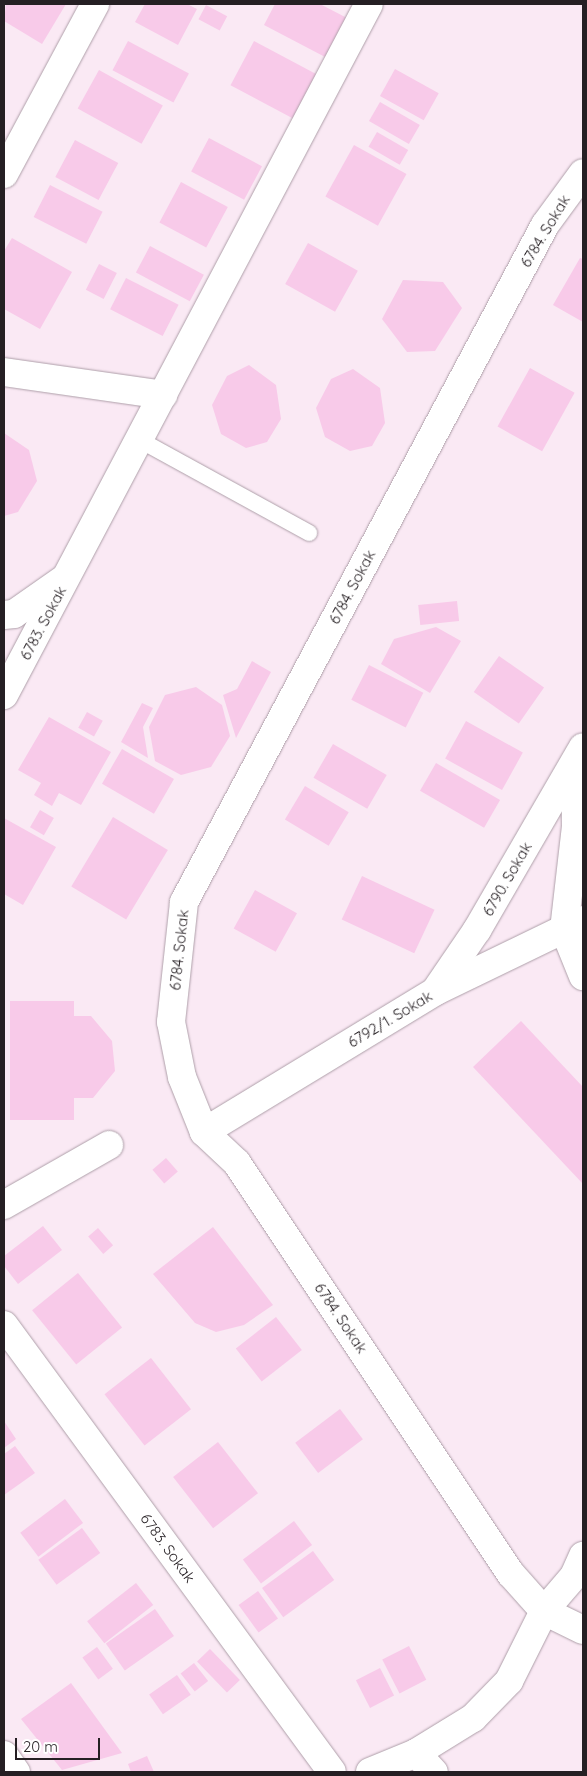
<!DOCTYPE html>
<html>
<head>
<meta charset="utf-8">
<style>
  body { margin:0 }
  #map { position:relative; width:587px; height:1776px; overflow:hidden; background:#fae9f4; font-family:Quicksand,sans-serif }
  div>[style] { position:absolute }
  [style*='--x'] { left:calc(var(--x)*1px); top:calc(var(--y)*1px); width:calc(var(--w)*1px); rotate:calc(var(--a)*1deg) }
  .building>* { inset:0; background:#f8cae9; transform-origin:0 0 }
  .roads { filter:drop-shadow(0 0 1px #ae9fa9) drop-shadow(0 0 1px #ae9fa9) }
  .service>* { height:16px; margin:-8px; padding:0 8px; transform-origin:8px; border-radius:8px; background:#fff }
  .minor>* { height:28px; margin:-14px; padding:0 14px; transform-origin:14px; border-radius:14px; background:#fff }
  .tertiary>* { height:28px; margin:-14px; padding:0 14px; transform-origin:14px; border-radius:14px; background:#fff }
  span { translate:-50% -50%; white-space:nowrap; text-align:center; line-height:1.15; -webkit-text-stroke:4.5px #fff; paint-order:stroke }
  .street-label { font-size:15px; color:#251f23 }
  .frame { position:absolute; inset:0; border:5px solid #251f23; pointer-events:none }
  .scale { position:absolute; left:15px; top:1738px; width:85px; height:22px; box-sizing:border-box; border:2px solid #251f23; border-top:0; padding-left:6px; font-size:15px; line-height:18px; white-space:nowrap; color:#251f23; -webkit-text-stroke:4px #fff; paint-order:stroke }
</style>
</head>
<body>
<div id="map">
  <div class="building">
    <i style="clip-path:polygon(6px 4px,66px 4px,42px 44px,4px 21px)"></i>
    <i style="clip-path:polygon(145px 4px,187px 4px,197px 9px,178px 45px,135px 22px)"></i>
    <i style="clip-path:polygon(275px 4px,320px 4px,347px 18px,327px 58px,264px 25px)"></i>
    <i style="left:206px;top:5px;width:24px;height:16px;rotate:28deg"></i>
    <i style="left:128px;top:41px;width:69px;height:33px;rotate:28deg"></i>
    <i style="left:254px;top:41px;width:74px;height:50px;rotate:28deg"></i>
    <i style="left:395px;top:69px;width:50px;height:31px;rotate:29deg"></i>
    <i style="left:99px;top:70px;width:73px;height:44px;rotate:29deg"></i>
    <i style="left:380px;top:102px;width:46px;height:22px;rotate:30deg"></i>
    <i style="left:377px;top:132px;width:36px;height:17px;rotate:30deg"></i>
    <i style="left:209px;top:138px;width:60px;height:38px;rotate:28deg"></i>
    <i style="left:75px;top:140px;width:49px;height:42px;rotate:28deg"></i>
    <i style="left:354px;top:145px;width:60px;height:59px;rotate:29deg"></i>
    <i style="left:181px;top:182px;width:53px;height:46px;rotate:28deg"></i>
    <i style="left:50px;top:185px;width:59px;height:36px;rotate:27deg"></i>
    <i style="clip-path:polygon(12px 238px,72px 272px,40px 329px,4px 309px,4px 251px)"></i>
    <i style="left:308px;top:243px;width:57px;height:47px;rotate:29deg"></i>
    <i style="left:150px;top:246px;width:61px;height:30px;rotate:28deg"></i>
    <i style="clip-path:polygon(580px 258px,583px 259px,583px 322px,553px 305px)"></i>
    <i style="left:99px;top:264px;width:20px;height:29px;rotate:27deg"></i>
    <i style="left:126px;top:278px;width:59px;height:35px;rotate:27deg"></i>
    <i style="clip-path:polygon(403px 280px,443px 282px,462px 308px,435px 351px,407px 352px,382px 319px)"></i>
    <i style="clip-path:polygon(249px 365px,276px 385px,281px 419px,267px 442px,246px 448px,221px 434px,212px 405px,227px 376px)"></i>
    <i style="left:530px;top:368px;width:51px;height:67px;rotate:29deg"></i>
    <i style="clip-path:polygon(353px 369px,380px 388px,385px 423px,372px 446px,350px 451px,325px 437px,316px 408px,331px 379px)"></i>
    <i style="clip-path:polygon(4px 433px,29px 450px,37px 481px,18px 512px,4px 516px)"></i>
    <i style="left:457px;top:601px;width:20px;height:39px;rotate:84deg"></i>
    <i style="clip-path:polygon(436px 627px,461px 641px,430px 693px,381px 664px,394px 639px)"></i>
    <i style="left:499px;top:656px;width:55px;height:44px;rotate:35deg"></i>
    <i style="clip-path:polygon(252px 661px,271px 672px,236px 738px,223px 695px,237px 689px)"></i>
    <i style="left:369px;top:665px;width:61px;height:39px;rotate:27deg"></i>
    <i style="clip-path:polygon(196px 687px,222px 705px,230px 736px,211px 767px,181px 775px,155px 761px,149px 727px,165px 695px)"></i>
    <i style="clip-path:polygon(142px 703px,153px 708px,143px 727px,148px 758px,121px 742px)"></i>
    <i style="left:87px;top:712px;width:18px;height:18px;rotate:29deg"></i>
    <i style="clip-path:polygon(49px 717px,111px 752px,81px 805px,59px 793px,52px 806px,34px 795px,41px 783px,18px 770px)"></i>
    <i style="left:466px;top:721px;width:65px;height:43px;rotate:29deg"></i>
    <i style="left:333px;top:744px;width:62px;height:39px;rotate:30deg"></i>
    <i style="left:122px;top:749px;width:60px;height:40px;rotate:30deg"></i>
    <i style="left:436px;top:763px;width:74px;height:32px;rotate:30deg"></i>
    <i style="left:305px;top:786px;width:51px;height:39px;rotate:31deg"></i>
    <i style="left:40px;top:810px;width:16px;height:20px;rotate:30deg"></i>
    <i style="left:113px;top:817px;width:64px;height:81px;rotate:31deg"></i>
    <i style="clip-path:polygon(4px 818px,56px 847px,23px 905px,4px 894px)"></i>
    <i style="left:362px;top:876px;width:80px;height:48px;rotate:25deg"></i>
    <i style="left:255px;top:890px;width:48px;height:44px;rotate:29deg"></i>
    <i style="clip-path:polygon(10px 1001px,74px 1001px,74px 1016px,91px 1016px,112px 1041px,115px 1071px,93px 1098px,74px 1098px,74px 1120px,10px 1120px)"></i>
    <i style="clip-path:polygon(521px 1021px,583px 1087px,583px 1184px,473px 1067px)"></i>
    <i style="left:166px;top:1158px;width:18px;height:18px;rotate:49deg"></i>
    <i style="clip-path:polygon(43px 1226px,62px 1250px,18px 1284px,4px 1266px,4px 1256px)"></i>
    <i style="clip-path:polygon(213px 1227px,273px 1305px,244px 1325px,216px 1332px,195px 1323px,153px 1274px)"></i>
    <i style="left:98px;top:1228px;width:23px;height:13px;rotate:49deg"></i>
    <i style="left:78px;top:1273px;width:70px;height:59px;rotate:51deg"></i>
    <i style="left:276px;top:1317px;width:42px;height:51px;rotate:52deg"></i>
    <i style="left:151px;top:1358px;width:65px;height:59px;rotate:52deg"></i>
    <i style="left:340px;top:1409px;width:38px;height:56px;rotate:53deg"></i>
    <i style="clip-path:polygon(4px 1421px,16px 1439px,4px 1448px)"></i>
    <i style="left:218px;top:1442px;width:65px;height:57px;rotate:52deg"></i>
    <i style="clip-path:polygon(15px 1446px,35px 1473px,4px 1495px,4px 1454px)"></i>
    <i style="left:65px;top:1499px;width:30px;height:56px;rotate:53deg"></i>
    <i style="left:294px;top:1521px;width:30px;height:64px;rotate:53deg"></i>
    <i style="left:82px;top:1528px;width:31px;height:54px;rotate:54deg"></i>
    <i style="left:313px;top:1551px;width:36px;height:63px;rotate:54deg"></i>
    <i style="left:136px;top:1583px;width:28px;height:62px;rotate:52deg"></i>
    <i style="left:258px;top:1591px;width:34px;height:24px;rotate:54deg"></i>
    <i style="left:155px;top:1609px;width:33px;height:60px;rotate:55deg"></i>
    <i style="left:409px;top:1646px;width:38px;height:30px;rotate:63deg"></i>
    <i style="left:97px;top:1647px;width:27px;height:18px;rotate:54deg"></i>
    <i style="left:210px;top:1649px;width:43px;height:18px;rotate:46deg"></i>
    <i style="left:194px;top:1663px;width:23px;height:17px;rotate:52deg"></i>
    <i style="left:380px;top:1668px;width:31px;height:27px;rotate:63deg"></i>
    <i style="left:177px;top:1675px;width:24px;height:34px;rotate:55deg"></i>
    <i style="clip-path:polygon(71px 1683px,122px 1753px,62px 1770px,21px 1719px)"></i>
    <i style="clip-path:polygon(147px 1756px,154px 1772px,131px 1772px,128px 1764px)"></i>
  </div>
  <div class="roads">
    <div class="service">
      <i style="--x:140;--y:440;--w:193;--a:28.8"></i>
    </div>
    <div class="minor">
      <i style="--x:4;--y:174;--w:193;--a:-61.8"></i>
      <i style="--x:4;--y:372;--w:161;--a:8.2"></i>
      <i style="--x:4;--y:615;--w:10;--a:-6"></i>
      <i style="--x:14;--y:614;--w:61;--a:-35"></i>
      <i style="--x:4;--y:695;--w:781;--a:-62.16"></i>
      <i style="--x:575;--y:764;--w:62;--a:89.1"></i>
      <i style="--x:576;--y:826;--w:104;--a:96.6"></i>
      <i style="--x:564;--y:929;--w:51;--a:68"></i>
      <i style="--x:436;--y:990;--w:73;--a:-55.7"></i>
      <i style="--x:477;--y:930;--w:211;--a:-59.9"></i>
      <i style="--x:204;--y:1132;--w:271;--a:-31.3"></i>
      <i style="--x:436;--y:991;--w:163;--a:-25.8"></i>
      <i style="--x:4;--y:1205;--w:121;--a:-29.7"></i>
      <i style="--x:4;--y:1325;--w:554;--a:53.73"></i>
      <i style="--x:544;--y:1611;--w:43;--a:26"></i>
      <i style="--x:416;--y:1753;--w:26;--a:47"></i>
      <i style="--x:4;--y:1755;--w:21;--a:55"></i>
    </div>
    <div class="tertiary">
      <i style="--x:544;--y:1611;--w:50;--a:-131.7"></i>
      <i style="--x:511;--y:1574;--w:494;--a:-123.7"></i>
      <i style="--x:237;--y:1163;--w:45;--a:-136.8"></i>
      <i style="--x:204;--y:1132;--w:59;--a:-111.8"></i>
      <i style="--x:182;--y:1077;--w:56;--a:-101.3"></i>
      <i style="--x:171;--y:1022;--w:121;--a:-83.8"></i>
      <i style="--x:184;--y:902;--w:767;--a:-61.93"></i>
      <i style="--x:545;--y:225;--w:64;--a:-53.8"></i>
      <i style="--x:370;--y:1772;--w:50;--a:-22.4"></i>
      <i style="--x:416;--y:1753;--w:67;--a:-31.6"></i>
      <i style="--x:473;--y:1718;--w:52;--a:-45.8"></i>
      <i style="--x:509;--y:1681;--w:78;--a:-63.4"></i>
      <i style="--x:544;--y:1611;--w:46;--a:-49.4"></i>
      <i style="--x:574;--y:1576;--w:22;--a:-66"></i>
    </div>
  </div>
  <div class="street-label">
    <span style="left:545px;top:231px;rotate:-59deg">6784. Sokak</span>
    <span style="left:352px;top:587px;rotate:-62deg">6784. Sokak</span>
    <span style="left:43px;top:623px;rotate:-62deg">6783. Sokak</span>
    <span style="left:507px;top:879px;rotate:-60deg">6790. Sokak</span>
    <span style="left:179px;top:950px;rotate:-84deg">6784. Sokak</span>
    <span style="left:390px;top:1019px;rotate:-31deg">6792/1. Sokak</span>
    <span style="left:341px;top:1318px;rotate:56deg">6784. Sokak</span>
    <span style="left:168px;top:1548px;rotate:54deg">6783. Sokak</span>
  </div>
  <div class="frame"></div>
  <div class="scale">20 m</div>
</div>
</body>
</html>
